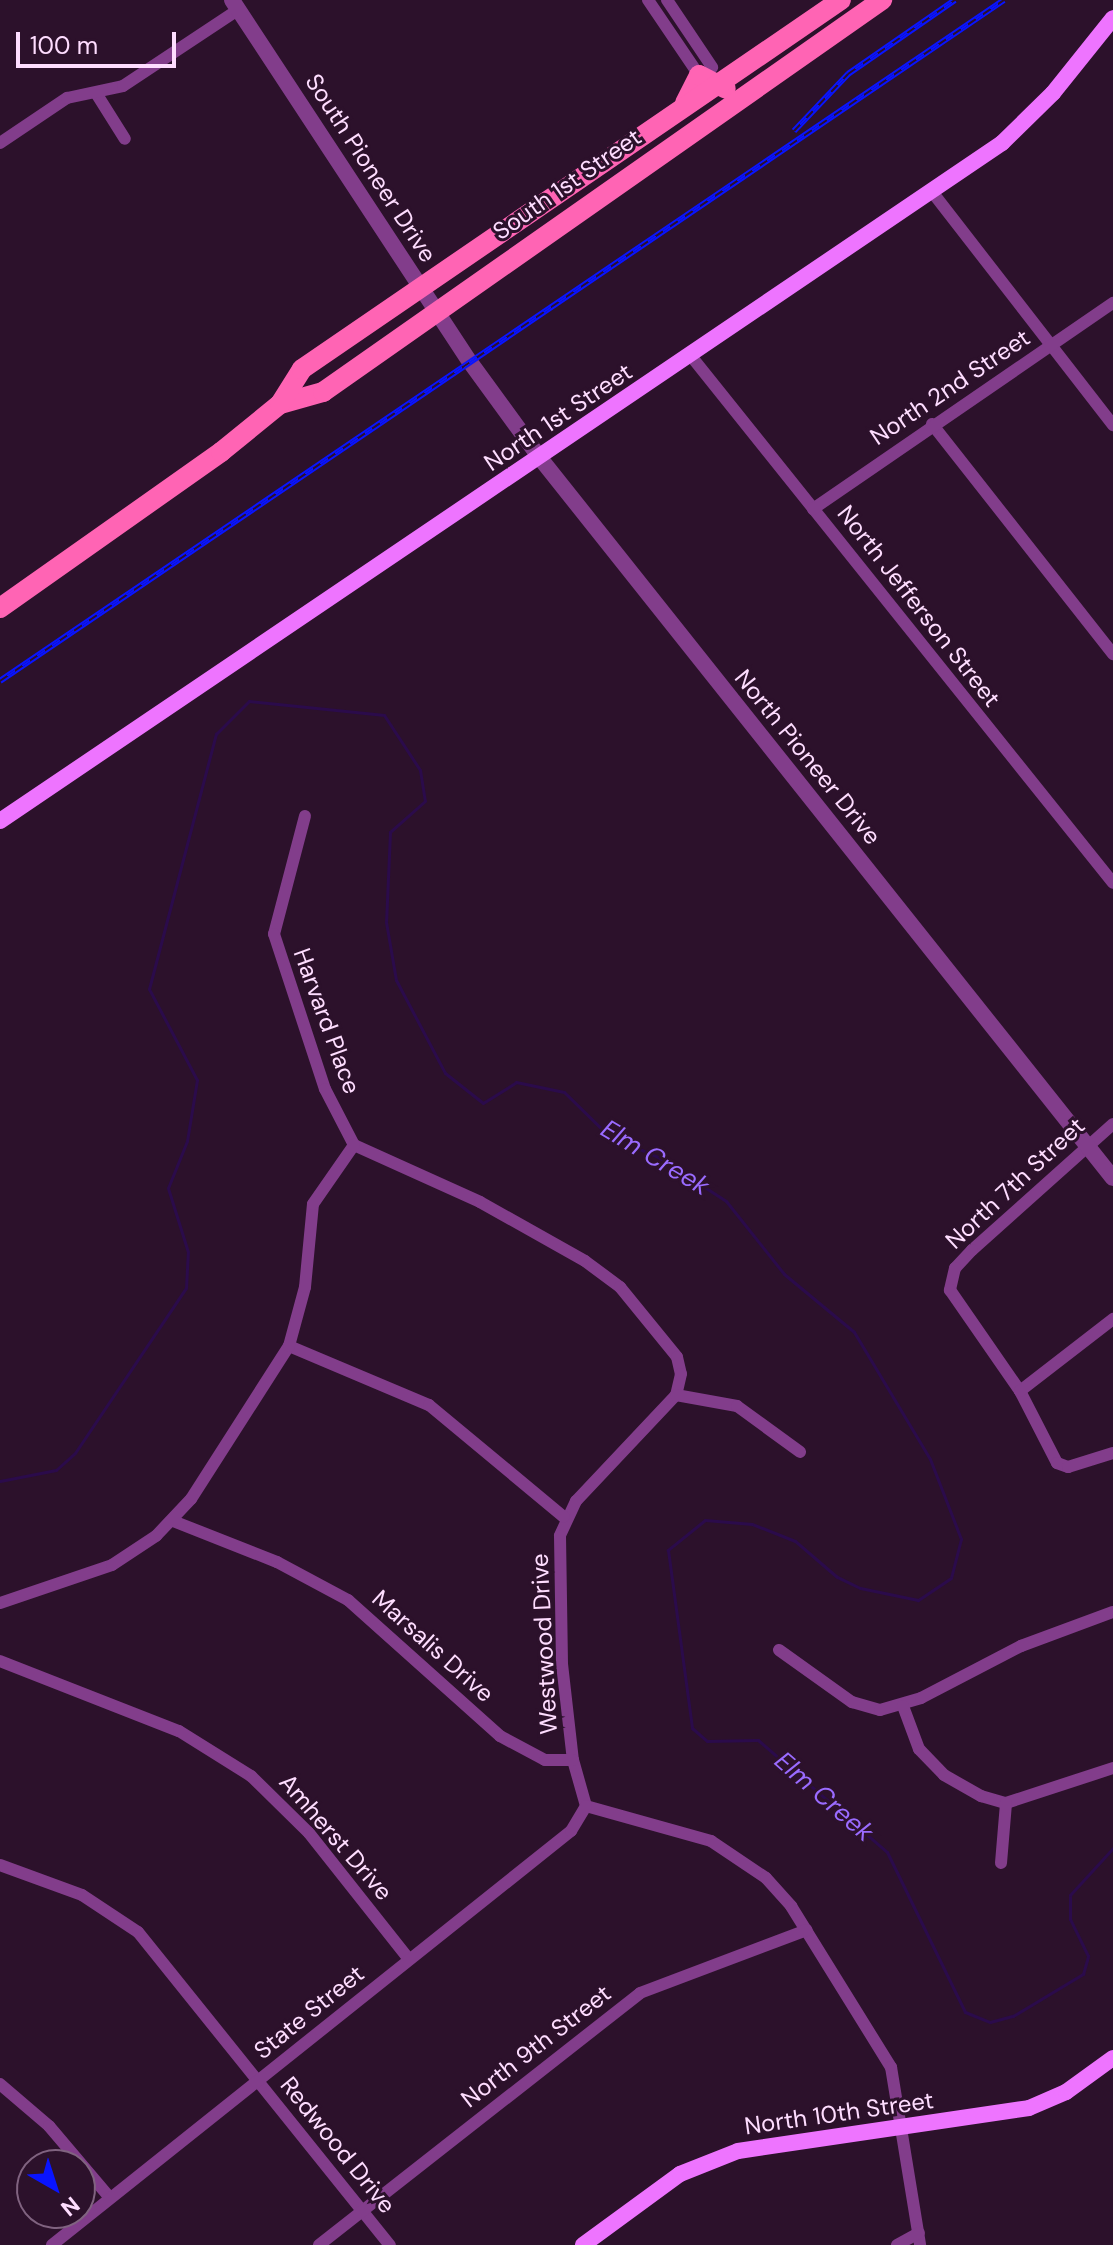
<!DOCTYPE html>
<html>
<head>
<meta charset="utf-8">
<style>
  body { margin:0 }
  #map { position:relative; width:1113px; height:2245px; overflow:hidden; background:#2c112b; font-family:"DM Sans",sans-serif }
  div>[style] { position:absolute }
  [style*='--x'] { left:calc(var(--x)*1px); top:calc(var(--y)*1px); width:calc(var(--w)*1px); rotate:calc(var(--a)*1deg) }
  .stream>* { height:3px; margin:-1.5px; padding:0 1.5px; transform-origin:1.5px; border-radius:1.5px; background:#2b0b4b }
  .minor>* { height:12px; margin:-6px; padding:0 6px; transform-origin:6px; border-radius:6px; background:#823d8b }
  .tertiary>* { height:16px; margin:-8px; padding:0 8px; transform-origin:8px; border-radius:8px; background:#823d8b }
  .secondary>* { height:16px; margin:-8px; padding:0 8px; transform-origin:8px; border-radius:8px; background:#ee74ff }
  .primary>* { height:20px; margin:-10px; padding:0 10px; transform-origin:10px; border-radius:10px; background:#ff64b4 }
  .rail>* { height:6px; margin-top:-3px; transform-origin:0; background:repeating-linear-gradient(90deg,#2c112b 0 9px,#0914ff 0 18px); box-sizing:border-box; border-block:2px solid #0914ff }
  span { translate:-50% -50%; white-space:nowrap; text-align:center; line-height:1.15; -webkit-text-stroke:6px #2c112b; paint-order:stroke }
  .street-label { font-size:24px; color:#feddff }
  .water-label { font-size:26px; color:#9a6bff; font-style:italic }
  .north { position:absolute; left:16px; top:2149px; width:80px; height:80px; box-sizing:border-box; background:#2c112b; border:2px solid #806380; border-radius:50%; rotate:141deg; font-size:22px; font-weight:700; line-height:32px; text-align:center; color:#feddff }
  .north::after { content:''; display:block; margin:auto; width:28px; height:36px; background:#0914ff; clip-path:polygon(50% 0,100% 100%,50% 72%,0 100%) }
  .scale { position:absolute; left:16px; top:32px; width:160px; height:36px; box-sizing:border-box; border:4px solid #feddff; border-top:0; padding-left:10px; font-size:24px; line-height:28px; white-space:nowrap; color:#feddff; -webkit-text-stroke:6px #2c112b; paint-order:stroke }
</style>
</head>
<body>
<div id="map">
  <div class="stream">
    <i style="--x:0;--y:1481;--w:57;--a:-11.1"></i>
    <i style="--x:56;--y:1470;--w:25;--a:-42"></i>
    <i style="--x:75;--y:1453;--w:199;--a:-56.1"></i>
    <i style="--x:186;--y:1288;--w:36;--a:-87"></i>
    <i style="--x:188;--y:1252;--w:67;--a:-107.4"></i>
    <i style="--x:168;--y:1188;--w:51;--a:-68"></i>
    <i style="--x:187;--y:1141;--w:62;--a:-80.7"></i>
    <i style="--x:197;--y:1080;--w:103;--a:-117.8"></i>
    <i style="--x:149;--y:989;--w:264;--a:-75.3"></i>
    <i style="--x:216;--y:734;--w:47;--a:-45"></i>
    <i style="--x:249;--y:701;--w:136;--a:5.9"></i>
    <i style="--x:384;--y:715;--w:66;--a:56.8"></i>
    <i style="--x:420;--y:770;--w:31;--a:81"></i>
    <i style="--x:425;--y:801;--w:47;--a:138.5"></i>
    <i style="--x:390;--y:832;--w:90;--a:92.5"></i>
    <i style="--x:386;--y:922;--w:59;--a:80.2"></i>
    <i style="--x:396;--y:980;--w:105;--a:62.2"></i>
    <i style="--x:445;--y:1073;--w:48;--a:38.3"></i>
    <i style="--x:483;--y:1103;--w:39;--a:-32"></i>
    <i style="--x:516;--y:1082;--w:49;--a:11.8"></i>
    <i style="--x:564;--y:1092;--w:63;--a:44.4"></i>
    <i style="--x:609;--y:1136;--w:53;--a:23.2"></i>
    <i style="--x:658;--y:1157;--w:81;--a:32.9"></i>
    <i style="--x:726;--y:1201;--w:93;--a:51.5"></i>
    <i style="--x:784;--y:1274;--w:91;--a:39.6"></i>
    <i style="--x:854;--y:1332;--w:148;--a:59.1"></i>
    <i style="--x:930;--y:1459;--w:86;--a:68.8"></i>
    <i style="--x:961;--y:1539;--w:40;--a:104.4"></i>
    <i style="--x:951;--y:1578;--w:40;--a:146"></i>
    <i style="--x:918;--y:1600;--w:59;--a:-168.3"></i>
    <i style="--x:860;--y:1588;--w:25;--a:-154"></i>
    <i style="--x:837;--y:1577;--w:55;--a:-139.4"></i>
    <i style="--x:795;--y:1541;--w:46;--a:-158.4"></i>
    <i style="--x:752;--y:1524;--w:47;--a:-175.1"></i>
    <i style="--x:705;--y:1520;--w:48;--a:141"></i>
    <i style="--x:668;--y:1550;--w:180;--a:82.3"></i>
    <i style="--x:692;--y:1728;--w:20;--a:41"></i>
    <i style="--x:707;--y:1741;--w:51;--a:-1.1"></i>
    <i style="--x:758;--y:1740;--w:171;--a:41"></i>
    <i style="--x:887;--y:1852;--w:178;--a:64"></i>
    <i style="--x:965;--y:2012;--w:27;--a:22"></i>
    <i style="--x:990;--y:2022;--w:24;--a:-15"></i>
    <i style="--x:1013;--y:2016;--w:82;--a:-31"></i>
    <i style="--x:1083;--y:1974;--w:19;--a:-74"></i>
    <i style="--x:1088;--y:1956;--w:41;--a:-115.9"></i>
    <i style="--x:1070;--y:1919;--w:24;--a:-90"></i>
    <i style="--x:1070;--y:1895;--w:64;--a:-47.5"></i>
  </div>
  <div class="minor">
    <i style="--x:648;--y:0;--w:91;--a:55.8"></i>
    <i style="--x:667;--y:0;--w:81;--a:56.1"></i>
    <i style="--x:96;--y:93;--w:54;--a:57.8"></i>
    <i style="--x:0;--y:143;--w:81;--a:-33.9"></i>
    <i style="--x:67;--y:98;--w:57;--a:-12.1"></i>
    <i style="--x:123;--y:86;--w:138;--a:-33.5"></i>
    <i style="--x:933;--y:193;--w:294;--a:52.2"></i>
    <i style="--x:691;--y:356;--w:675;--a:51.31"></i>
    <i style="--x:932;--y:424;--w:293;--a:51.8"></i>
    <i style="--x:813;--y:509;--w:364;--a:-34.5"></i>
    <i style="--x:305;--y:816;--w:122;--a:104.7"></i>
    <i style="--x:274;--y:934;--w:163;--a:71.8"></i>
    <i style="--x:325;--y:1089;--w:63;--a:62.6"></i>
    <i style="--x:354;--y:1145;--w:138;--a:24.3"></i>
    <i style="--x:480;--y:1202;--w:120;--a:29.3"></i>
    <i style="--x:585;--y:1261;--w:44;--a:36.6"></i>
    <i style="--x:620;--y:1287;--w:90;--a:50.8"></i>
    <i style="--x:677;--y:1357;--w:17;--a:77"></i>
    <i style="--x:681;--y:1374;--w:22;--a:103"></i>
    <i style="--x:676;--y:1395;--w:146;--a:133.3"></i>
    <i style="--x:576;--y:1501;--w:38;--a:115"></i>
    <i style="--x:560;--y:1536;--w:128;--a:89.1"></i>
    <i style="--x:562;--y:1664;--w:97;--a:83.5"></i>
    <i style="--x:573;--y:1760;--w:48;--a:74.2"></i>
    <i style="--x:586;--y:1806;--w:130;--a:15.6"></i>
    <i style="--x:711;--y:1841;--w:66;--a:33.9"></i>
    <i style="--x:766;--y:1878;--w:38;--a:48"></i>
    <i style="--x:791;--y:1906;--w:190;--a:58.2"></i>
    <i style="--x:891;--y:2067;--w:180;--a:80.7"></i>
    <i style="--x:1113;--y:1124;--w:189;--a:138.2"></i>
    <i style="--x:972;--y:1250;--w:25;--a:133"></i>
    <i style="--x:955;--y:1268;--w:23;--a:103"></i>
    <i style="--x:950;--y:1290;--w:123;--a:55.3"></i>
    <i style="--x:1020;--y:1391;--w:81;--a:62.8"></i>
    <i style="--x:1057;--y:1463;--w:12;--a:20"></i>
    <i style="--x:1068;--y:1467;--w:47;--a:-17.3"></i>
    <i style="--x:289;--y:1346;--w:152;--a:22.9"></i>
    <i style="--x:429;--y:1405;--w:175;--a:39.7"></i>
    <i style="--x:1020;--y:1391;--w:118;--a:-37.7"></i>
    <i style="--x:676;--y:1395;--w:62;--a:10.2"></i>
    <i style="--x:737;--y:1406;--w:78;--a:36.1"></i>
    <i style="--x:173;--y:1521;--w:112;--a:21.5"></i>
    <i style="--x:277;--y:1562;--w:81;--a:28.2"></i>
    <i style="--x:348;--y:1600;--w:204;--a:41.8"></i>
    <i style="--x:500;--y:1736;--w:51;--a:28.1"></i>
    <i style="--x:545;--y:1760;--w:28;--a:0"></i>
    <i style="--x:0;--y:1603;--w:118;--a:-18.7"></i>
    <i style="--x:112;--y:1565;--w:53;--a:-33.4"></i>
    <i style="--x:156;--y:1536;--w:51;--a:-46.6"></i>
    <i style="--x:191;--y:1499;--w:182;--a:-57.4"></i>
    <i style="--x:289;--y:1346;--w:61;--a:-74.8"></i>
    <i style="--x:305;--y:1287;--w:83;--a:-84.5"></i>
    <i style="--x:313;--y:1204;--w:72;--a:-55.2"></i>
    <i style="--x:779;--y:1650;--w:90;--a:35.5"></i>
    <i style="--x:852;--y:1702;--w:29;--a:16"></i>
    <i style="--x:880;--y:1710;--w:43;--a:-16.3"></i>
    <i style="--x:921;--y:1698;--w:113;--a:-27.5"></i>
    <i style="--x:1021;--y:1646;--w:98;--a:-20.3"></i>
    <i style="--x:0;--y:1661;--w:192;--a:21.4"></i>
    <i style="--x:179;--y:1731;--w:85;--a:32"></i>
    <i style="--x:251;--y:1776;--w:81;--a:44.5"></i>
    <i style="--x:309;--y:1833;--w:161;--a:51.6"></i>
    <i style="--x:903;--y:1706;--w:46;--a:69.6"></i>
    <i style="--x:919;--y:1749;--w:36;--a:46"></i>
    <i style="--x:944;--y:1775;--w:43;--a:29.6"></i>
    <i style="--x:981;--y:1796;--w:26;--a:16"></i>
    <i style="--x:1006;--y:1803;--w:113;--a:-18.1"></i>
    <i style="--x:1001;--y:1863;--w:60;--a:-85.2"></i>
    <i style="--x:0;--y:1865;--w:87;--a:20.1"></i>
    <i style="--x:82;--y:1895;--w:67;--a:33.5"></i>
    <i style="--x:138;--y:1932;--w:402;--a:51.2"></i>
    <i style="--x:0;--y:2084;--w:65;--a:40.6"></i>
    <i style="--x:49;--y:2126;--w:94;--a:49.7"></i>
    <i style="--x:52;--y:2245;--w:664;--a:-38.58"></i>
    <i style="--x:571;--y:1831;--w:29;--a:-59"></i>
    <i style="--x:319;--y:2245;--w:408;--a:-38.1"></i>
    <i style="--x:640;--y:1993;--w:178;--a:-20.7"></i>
    <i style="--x:897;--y:2245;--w:25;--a:-29"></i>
  </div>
  <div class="tertiary">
    <i style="--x:232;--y:0;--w:433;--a:56.7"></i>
    <i style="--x:470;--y:362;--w:119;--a:53.9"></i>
    <i style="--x:540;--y:458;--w:920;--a:51.49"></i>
  </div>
  <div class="secondary">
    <i style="--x:0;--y:821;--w:1210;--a:-34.08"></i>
    <i style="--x:1002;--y:143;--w:71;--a:-44.4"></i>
    <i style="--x:1053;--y:93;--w:96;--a:-51.3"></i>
    <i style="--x:583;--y:2245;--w:120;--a:-36.2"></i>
    <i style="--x:680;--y:2174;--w:62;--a:-21.6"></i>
    <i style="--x:738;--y:2151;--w:294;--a:-8.4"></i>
    <i style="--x:1029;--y:2108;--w:40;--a:-23.4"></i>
    <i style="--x:1066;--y:2092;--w:58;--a:-35.9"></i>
  </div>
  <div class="primary">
    <i style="--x:685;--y:103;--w:31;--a:-63"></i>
    <i style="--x:699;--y:75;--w:30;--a:27"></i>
    <i style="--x:280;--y:404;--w:45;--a:-15.6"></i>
    <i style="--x:323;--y:392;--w:683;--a:-35.04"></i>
    <i style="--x:0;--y:608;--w:271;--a:-35.2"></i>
    <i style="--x:221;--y:452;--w:76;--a:-39.1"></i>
    <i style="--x:280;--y:404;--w:41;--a:-57.8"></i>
    <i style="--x:302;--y:369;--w:653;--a:-34.4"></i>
  </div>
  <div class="rail">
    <i style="--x:794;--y:131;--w:79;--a:-46.5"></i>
    <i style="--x:848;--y:74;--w:130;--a:-34.7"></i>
    <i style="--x:0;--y:681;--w:1213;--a:-34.15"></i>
  </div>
  <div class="street-label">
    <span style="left:371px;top:168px;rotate:57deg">South Pioneer Drive</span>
    <span style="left:567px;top:184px;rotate:-35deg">South 1st Street</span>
    <span style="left:950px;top:387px;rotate:-34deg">North 2nd Street</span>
    <span style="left:558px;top:417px;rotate:-34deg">North 1st Street</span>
    <span style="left:919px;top:606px;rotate:52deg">North Jefferson Street</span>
    <span style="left:808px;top:757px;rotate:51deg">North Pioneer Drive</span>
    <span style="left:327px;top:1021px;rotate:70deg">Harvard Place</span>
    <span style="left:1015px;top:1183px;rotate:-43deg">North 7th Street</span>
    <span style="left:544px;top:1644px;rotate:-93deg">Westwood Drive</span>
    <span style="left:433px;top:1646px;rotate:42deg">Marsalis Drive</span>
    <span style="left:336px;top:1837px;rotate:49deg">Amherst Drive</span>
    <span style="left:309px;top:2012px;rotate:-39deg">State Street</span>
    <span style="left:536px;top:2046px;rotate:-38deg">North 9th Street</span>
    <span style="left:839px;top:2113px;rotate:-8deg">North 10th Street</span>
    <span style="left:338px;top:2145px;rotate:51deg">Redwood Drive</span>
  </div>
  <div class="water-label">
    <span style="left:655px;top:1158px;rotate:31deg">Elm Creek</span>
    <span style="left:824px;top:1797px;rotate:41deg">Elm Creek</span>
  </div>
  <div class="north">N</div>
  <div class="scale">100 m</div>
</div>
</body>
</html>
